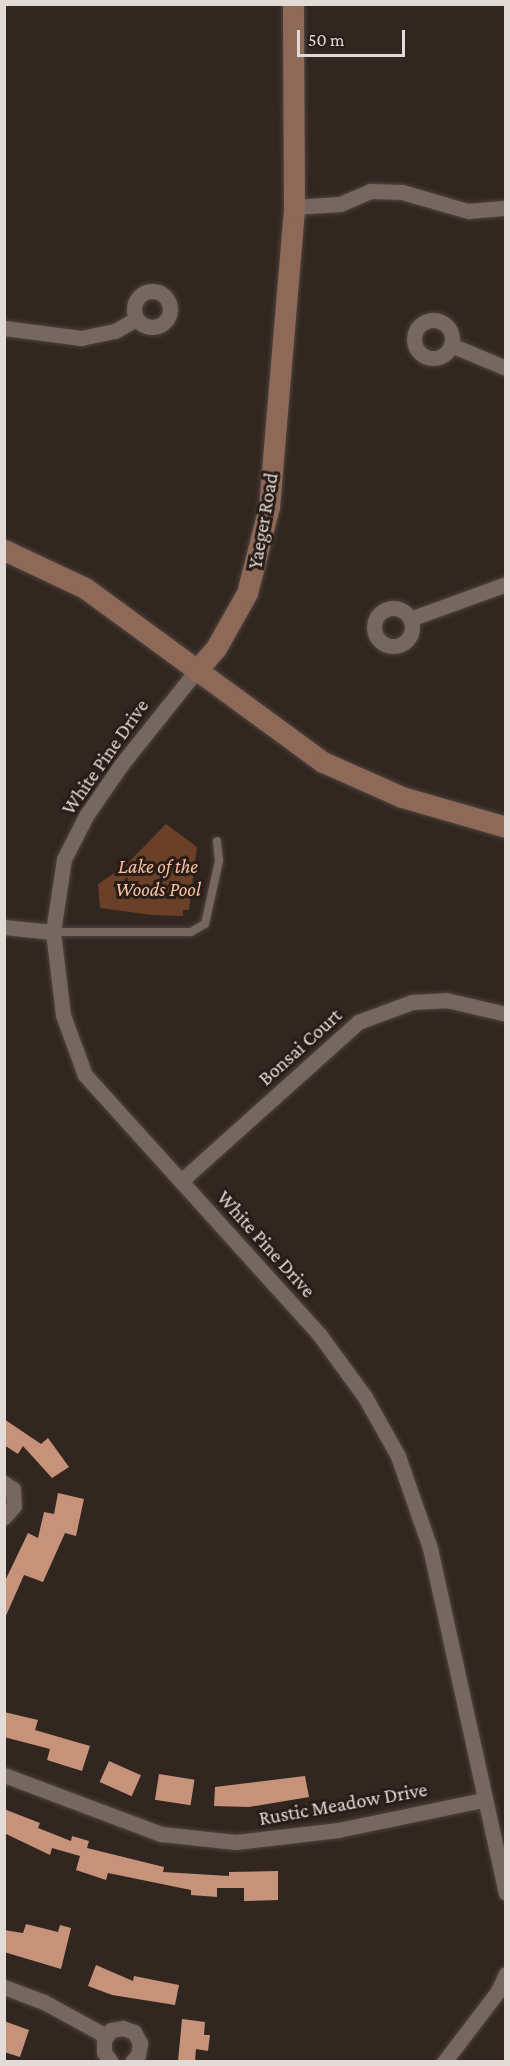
<!DOCTYPE html>
<html>
<head>
<meta charset="utf-8">
<style>
  body { margin:0 }
  #map { position:relative; width:510px; height:2066px; overflow:hidden; background:#322620; font-family:"Crimson Pro",serif }
  div>[style] { position:absolute }
  [style*='--x'] { left:calc(var(--x)*1px); top:calc(var(--y)*1px); width:calc(var(--w)*1px); rotate:calc(var(--a)*1deg) }
  .green>* { inset:0; background:#6b4029 }
  .building>* { inset:0; background:#c6937a; transform-origin:0 0 }
  .roads { filter:drop-shadow(0 0 2px #4e443f) drop-shadow(0 0 2px #4e443f) }
  .lane>* { height:8px; margin:-4px; padding:0 4px; transform-origin:4px; border-radius:4px; background:#766760 }
  .street>* { height:15px; margin:-7.5px; padding:0 7.5px; transform-origin:7.5px; border-radius:7.5px; background:#766760 }
  .street>.ring { margin:-7.5px; padding:0; box-sizing:content-box; background:none; border:15px solid #766760; border-radius:50% }
  .secondary>* { height:21px; margin:-10.5px; padding:0 10.5px; transform-origin:10.5px; border-radius:10.5px; background:#8e6957 }
  span { translate:-50% -50%; white-space:nowrap; text-align:center; line-height:1.15; -webkit-text-stroke:6px #281d17; paint-order:stroke }
  .street-label { font-size:20px; color:#e2dad6 }
  .park-label { font-size:20px; color:#fcc0a2; font-style:italic }
  .frame { position:absolute; inset:0; border:6px solid #e2dad6; pointer-events:none }
  .scale { position:absolute; left:297px; top:30px; width:108px; height:27px; box-sizing:border-box; border:3px solid #e2dad6; border-top:0; padding-left:8px; font-size:18px; line-height:21px; white-space:nowrap; color:#e2dad6; -webkit-text-stroke:4px #281d17; paint-order:stroke }
</style>
</head>
<body>
<div id="map">
  <div class="green">
    <i style="clip-path:polygon(166px 824px,197px 847px,189px 910px,183px 910px,183px 916px,152px 915px,100px 908px,98px 884px,125px 866px)"></i>
  </div>
  <div class="building">
    <i style="clip-path:polygon(4px 1419px,41px 1444px,48px 1438px,69px 1467px,52px 1478px,23px 1446px,18px 1454px,4px 1445px)"></i>
    <i style="clip-path:polygon(58px 1493px,84px 1499px,76px 1536px,65px 1533px,43px 1582px,24px 1575px,4px 1620px,4px 1583px,28px 1533px,38px 1538px,44px 1512px,54px 1514px)"></i>
    <i style="clip-path:polygon(4px 1712px,38px 1720px,35px 1730px,90px 1746px,82px 1771px,47px 1760px,50px 1749px,4px 1737px)"></i>
    <i style="left:109px;top:1761px;width:35px;height:23px;rotate:24deg"></i>
    <i style="left:159px;top:1774px;width:36px;height:26px;rotate:9deg"></i>
    <i style="clip-path:polygon(305px 1776px,309px 1797px,249px 1807px,214px 1806px,215px 1787px)"></i>
    <i style="clip-path:polygon(4px 1809px,40px 1823px,38px 1828px,71px 1841px,72px 1836px,89px 1841px,87px 1848px,164px 1867px,163px 1872px,229px 1876px,229px 1872px,278px 1871px,278px 1900px,244px 1901px,244px 1888px,217px 1888px,217px 1897px,191px 1895px,191px 1890px,108px 1873px,106px 1880px,76px 1870px,80px 1856px,52px 1848px,50px 1855px,4px 1833px)"></i>
    <i style="clip-path:polygon(26px 1924px,58px 1932px,60px 1925px,71px 1928px,61px 1969px,4px 1952px,4px 1930px,23px 1933px)"></i>
    <i style="clip-path:polygon(96px 1965px,133px 1981px,134px 1976px,179px 1985px,175px 2005px,112px 1995px,88px 1986px)"></i>
    <i style="clip-path:polygon(182px 2019px,205px 2022px,204px 2035px,210px 2035px,208px 2051px,196px 2049px,195px 2061px,178px 2061px)"></i>
    <i style="clip-path:polygon(4px 2021px,29px 2030px,20px 2057px,4px 2052px)"></i>
  </div>
  <div class="roads">
    <div class="lane">
      <i style="--x:53;--y:932;--w:138;--a:0"></i>
      <i style="--x:191;--y:932;--w:16;--a:-30"></i>
      <i style="--x:205;--y:924;--w:65;--a:-77.5"></i>
      <i style="--x:219;--y:861;--w:20;--a:-96"></i>
    </div>
    <div class="street">
      <i style="--x:294;--y:207;--w:46;--a:-3.7"></i>
      <i style="--x:340;--y:204;--w:33;--a:-23"></i>
      <i style="--x:370;--y:191;--w:32;--a:2"></i>
      <i style="--x:402;--y:192;--w:69;--a:16.1"></i>
      <i style="--x:468;--y:211;--w:38;--a:-5"></i>
      <i class="ring" style="left:134px;top:291px;width:21px;height:21px"></i>
      <i class="ring" style="left:414px;top:320px;width:23px;height:23px"></i>
      <i style="--x:4;--y:328;--w:78;--a:7.4"></i>
      <i style="--x:81;--y:338;--w:35;--a:-12"></i>
      <i style="--x:115;--y:331;--w:24;--a:-30"></i>
      <i style="--x:451;--y:345;--w:60;--a:22.7"></i>
      <i class="ring" style="left:374px;top:608px;width:23px;height:23px"></i>
      <i style="--x:410;--y:619;--w:102;--a:-20"></i>
      <i style="--x:196;--y:671;--w:120;--a:128.6"></i>
      <i style="--x:121;--y:765;--w:62;--a:124.5"></i>
      <i style="--x:86;--y:816;--w:48;--a:117.1"></i>
      <i style="--x:64;--y:859;--w:74;--a:98.6"></i>
      <i style="--x:53;--y:932;--w:84;--a:83.1"></i>
      <i style="--x:63;--y:1015;--w:64;--a:69.9"></i>
      <i style="--x:85;--y:1075;--w:349;--a:47.9"></i>
      <i style="--x:319;--y:1334;--w:78;--a:53.9"></i>
      <i style="--x:365;--y:1397;--w:68;--a:60.8"></i>
      <i style="--x:398;--y:1456;--w:97;--a:70.8"></i>
      <i style="--x:430;--y:1548;--w:353;--a:77.6"></i>
      <i style="--x:4;--y:927;--w:49;--a:5.8"></i>
      <i style="--x:181;--y:1181;--w:238;--a:-41.9"></i>
      <i style="--x:358;--y:1022;--w:58;--a:-20.3"></i>
      <i style="--x:412;--y:1002;--w:34;--a:-3"></i>
      <i style="--x:446;--y:1000;--w:62;--a:13.1"></i>
      <i style="--x:4;--y:1483;--w:11;--a:34"></i>
      <i style="--x:13;--y:1489;--w:17;--a:87"></i>
      <i style="--x:14;--y:1506;--w:15;--a:132"></i>
      <i style="--x:4;--y:1775;--w:168;--a:20.6"></i>
      <i style="--x:161;--y:1834;--w:75;--a:6.1"></i>
      <i style="--x:236;--y:1842;--w:103;--a:-6.7"></i>
      <i style="--x:338;--y:1830;--w:148;--a:-11.7"></i>
      <i style="--x:4;--y:1987;--w:43;--a:20.6"></i>
      <i style="--x:44;--y:2002;--w:71;--a:28.7"></i>
      <i style="--x:111;--y:2062;--w:12;--a:-125"></i>
      <i style="--x:104;--y:2052;--w:12;--a:-90"></i>
      <i style="--x:104;--y:2040;--w:12;--a:-55"></i>
      <i style="--x:111;--y:2030;--w:12;--a:-9"></i>
      <i style="--x:123;--y:2028;--w:12;--a:20"></i>
      <i style="--x:134;--y:2032;--w:13;--a:61"></i>
      <i style="--x:140;--y:2043;--w:12;--a:99"></i>
      <i style="--x:138;--y:2055;--w:9;--a:131"></i>
      <i style="--x:444;--y:2062;--w:89;--a:-52.7"></i>
      <i style="--x:498;--y:1991;--w:19;--a:-65"></i>
    </div>
    <div class="secondary">
      <i style="--x:4;--y:550;--w:89;--a:25.1"></i>
      <i style="--x:85;--y:588;--w:295;--a:36.2"></i>
      <i style="--x:323;--y:762;--w:86;--a:23.9"></i>
      <i style="--x:402;--y:797;--w:108;--a:16.1"></i>
      <i style="--x:196;--y:671;--w:30;--a:-49"></i>
      <i style="--x:216;--y:648;--w:63;--a:-60.6"></i>
      <i style="--x:247;--y:593;--w:89;--a:-75.7"></i>
      <i style="--x:269;--y:507;--w:301;--a:-85.2"></i>
      <i style="--x:294;--y:207;--w:203;--a:-90.3"></i>
    </div>
  </div>
  <div class="street-label">
    <span style="left:263px;top:521px;rotate:-80deg">Yaeger Road</span>
    <span style="left:105px;top:757px;rotate:-55deg">White Pine Drive</span>
    <span style="left:300px;top:1047px;rotate:-42deg">Bonsai Court</span>
    <span style="left:266px;top:1244px;rotate:48deg">White Pine Drive</span>
    <span style="left:343px;top:1804px;rotate:-10deg">Rustic Meadow Drive</span>
  </div>
  <div class="park-label">
    <span style="left:158px;top:878px">Lake of the<br>Woods Pool</span>
  </div>
  <div class="frame"></div>
  <div class="scale">50 m</div>
</div>
</body>
</html>
